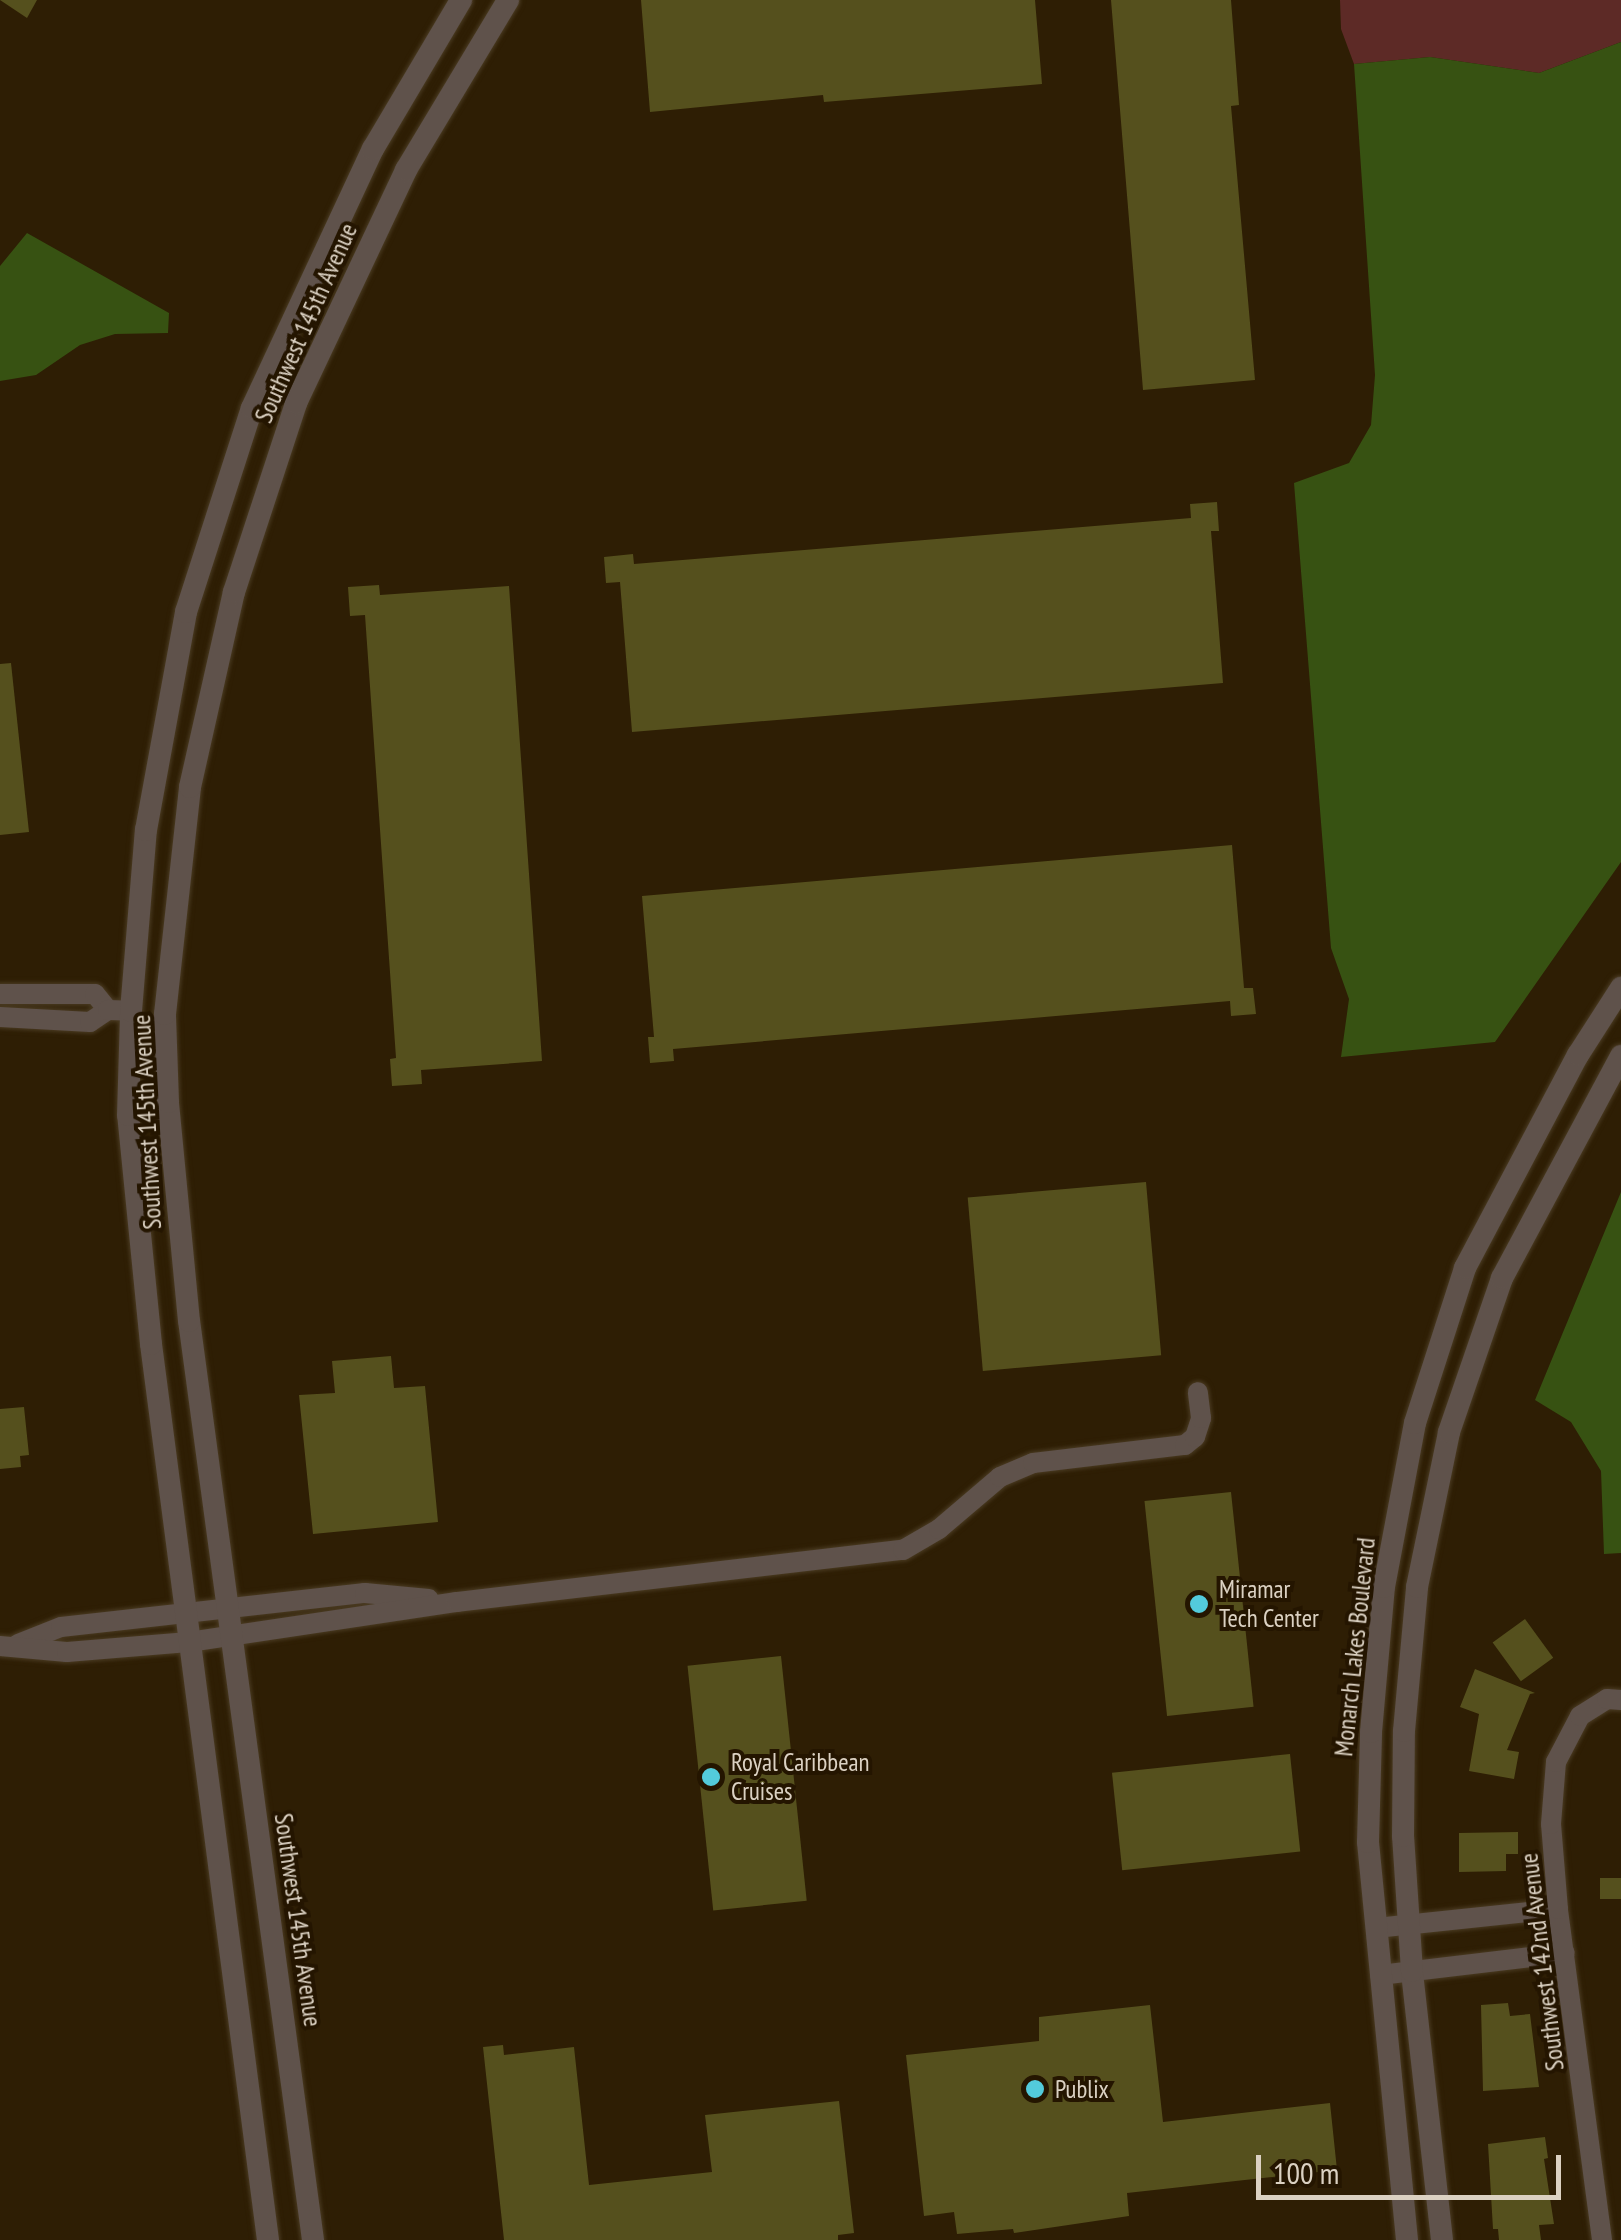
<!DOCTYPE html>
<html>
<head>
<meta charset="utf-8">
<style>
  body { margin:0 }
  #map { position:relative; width:1621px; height:2240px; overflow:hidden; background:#2e1e04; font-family:"PT Sans Narrow",sans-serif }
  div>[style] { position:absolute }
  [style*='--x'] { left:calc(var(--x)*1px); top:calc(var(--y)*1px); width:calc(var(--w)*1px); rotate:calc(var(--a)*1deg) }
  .green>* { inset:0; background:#5d2a26 }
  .water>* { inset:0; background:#375212 }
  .building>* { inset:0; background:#55501d; transform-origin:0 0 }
  .roads { filter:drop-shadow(0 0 2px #4a3b22) drop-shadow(0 0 2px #4a3b22) }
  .minor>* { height:20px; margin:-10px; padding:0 10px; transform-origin:10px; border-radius:10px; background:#5f524b }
  .tertiary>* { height:22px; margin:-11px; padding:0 11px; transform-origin:11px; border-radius:11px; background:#5f524b }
  .dots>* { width:28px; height:28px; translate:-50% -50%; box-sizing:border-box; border:5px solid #241500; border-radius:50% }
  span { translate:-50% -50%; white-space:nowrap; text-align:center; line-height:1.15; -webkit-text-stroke:8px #241500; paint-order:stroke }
  .street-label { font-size:25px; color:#dbd1c2 }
  .poi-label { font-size:25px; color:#dbd1c2 }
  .left { translate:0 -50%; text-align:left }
  .scale { position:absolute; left:1256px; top:2155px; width:305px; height:45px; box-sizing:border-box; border:5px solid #dbd1c2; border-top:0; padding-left:12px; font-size:30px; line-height:35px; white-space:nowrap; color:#dbd1c2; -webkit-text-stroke:8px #241500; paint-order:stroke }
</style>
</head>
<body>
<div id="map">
  <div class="green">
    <i style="clip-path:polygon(1340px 0,1621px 0,1621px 42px,1539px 73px,1430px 57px,1354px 64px,1341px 29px)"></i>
  </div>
  <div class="water">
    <i style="clip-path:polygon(1621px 42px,1621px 862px,1495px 1042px,1341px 1057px,1349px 999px,1331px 948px,1294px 483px,1349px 463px,1371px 425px,1375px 375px,1354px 64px,1430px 57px,1539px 73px)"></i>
    <i style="clip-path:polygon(27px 233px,169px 313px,168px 333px,115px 334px,80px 345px,36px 375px,0 381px,0 266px)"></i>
    <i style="clip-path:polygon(1621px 1192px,1621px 1553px,1604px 1554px,1601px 1471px,1571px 1422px,1535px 1400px)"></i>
  </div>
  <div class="building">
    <i style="clip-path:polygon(0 0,37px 0,27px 18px)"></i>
    <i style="clip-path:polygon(641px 0,1035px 0,1042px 84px,824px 102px,823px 95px,650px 112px)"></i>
    <i style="clip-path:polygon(1111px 0,1231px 0,1239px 105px,1231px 106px,1255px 380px,1143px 390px)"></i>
    <i style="clip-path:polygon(1217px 502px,1219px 531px,1211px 531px,1223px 683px,632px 732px,620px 582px,606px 583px,604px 557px,633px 554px,634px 564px,1191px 518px,1190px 504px)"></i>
    <i style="clip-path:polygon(379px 585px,380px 595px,509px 586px,542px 1061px,421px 1070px,422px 1084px,392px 1086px,390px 1059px,396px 1058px,365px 615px,350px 616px,348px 587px)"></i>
    <i style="clip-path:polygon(11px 663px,29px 832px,0 835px,0 664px)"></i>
    <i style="clip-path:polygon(1232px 845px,1244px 988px,1253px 988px,1256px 1014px,1231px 1016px,1230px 1001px,673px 1049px,674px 1061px,650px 1063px,648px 1037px,654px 1037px,642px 896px)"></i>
    <i style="left:1146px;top:1182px;width:174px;height:179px;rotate:85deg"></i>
    <i style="clip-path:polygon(391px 1356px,394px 1388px,425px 1386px,438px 1522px,313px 1534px,299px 1395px,335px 1393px,332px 1361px)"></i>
    <i style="clip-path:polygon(24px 1407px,29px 1455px,20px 1456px,21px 1467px,0 1469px,0 1409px)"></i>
    <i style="left:1231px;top:1492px;width:216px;height:87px;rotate:84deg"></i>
    <i style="left:1525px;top:1619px;width:48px;height:40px;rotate:54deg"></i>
    <i style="left:781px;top:1656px;width:246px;height:94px;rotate:84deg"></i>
    <i style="clip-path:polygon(1475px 1669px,1535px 1693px,1530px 1694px,1507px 1750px,1519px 1752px,1514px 1779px,1469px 1771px,1479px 1714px,1460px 1707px)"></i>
    <i style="left:1290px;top:1754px;width:98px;height:179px;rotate:84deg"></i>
    <i style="clip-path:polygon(1518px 1832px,1518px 1854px,1506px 1854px,1506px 1871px,1459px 1872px,1459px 1833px)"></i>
    <i style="left:1621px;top:1878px;width:21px;height:21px;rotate:90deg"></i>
    <i style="clip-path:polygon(1508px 2003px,1510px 2016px,1530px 2014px,1539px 2087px,1483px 2091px,1481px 2005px)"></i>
    <i style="clip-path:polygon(1150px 2005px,1163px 2122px,1330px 2103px,1337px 2170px,1127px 2193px,1129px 2216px,1014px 2233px,1013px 2229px,957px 2234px,954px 2212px,924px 2216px,906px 2055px,1039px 2041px,1039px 2017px)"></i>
    <i style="clip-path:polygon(503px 2045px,504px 2055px,574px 2047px,589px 2185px,712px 2172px,705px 2115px,839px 2101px,854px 2233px,838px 2235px,838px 2240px,504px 2240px,483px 2047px)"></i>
    <i style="clip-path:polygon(1545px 2137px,1548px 2158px,1544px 2159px,1554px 2224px,1539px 2225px,1541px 2240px,1499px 2240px,1498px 2229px,1493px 2229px,1488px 2144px)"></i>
  </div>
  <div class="roads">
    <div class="minor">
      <i style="--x:0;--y:994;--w:95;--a:0"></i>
      <i style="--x:95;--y:994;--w:21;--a:51"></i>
      <i style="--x:0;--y:1017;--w:90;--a:3.2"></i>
      <i style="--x:90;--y:1022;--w:22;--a:-34"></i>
      <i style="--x:108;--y:1010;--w:23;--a:2"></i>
      <i style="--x:18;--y:1644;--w:46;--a:-21.6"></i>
      <i style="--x:61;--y:1627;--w:306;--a:-6.4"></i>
      <i style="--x:365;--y:1593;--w:64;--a:5.4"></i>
      <i style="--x:0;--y:1646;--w:67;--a:5.1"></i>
      <i style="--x:67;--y:1652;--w:122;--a:-4.7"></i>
      <i style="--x:189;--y:1642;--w:271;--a:-8.5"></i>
      <i style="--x:457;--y:1602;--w:449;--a:-6.7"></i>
      <i style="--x:903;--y:1550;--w:42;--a:-30.3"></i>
      <i style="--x:939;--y:1529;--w:80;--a:-40.4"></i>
      <i style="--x:1000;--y:1477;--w:36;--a:-23"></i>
      <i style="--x:1033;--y:1463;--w:153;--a:-6.8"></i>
      <i style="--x:1185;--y:1445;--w:13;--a:-39"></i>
      <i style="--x:1195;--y:1437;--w:20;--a:-72"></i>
      <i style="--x:1201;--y:1418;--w:26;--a:-97"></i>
      <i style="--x:1376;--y:1928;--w:183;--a:-6"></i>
      <i style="--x:1380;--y:1975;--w:186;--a:-6.8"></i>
      <i style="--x:1602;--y:2240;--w:334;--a:-97.6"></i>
      <i style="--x:1558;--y:1909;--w:85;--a:-94.7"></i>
      <i style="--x:1551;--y:1824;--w:62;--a:-85.4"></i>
      <i style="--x:1556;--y:1762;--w:52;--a:-62.4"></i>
      <i style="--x:1580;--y:1716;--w:32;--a:-32"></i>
      <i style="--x:1607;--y:1699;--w:14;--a:4"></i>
    </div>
    <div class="tertiary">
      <i style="--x:268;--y:2240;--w:904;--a:-97.44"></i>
      <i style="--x:151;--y:1344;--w:230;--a:-95.7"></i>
      <i style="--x:128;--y:1115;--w:104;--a:-88.3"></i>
      <i style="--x:131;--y:1011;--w:182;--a:-85.3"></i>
      <i style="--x:146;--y:830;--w:222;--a:-79.6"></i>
      <i style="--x:186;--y:612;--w:214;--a:-72.1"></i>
      <i style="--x:252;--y:408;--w:286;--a:-65"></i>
      <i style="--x:373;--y:149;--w:173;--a:-59.4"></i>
      <i style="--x:313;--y:2240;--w:927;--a:-97.68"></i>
      <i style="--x:189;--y:1321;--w:220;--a:-95.5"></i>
      <i style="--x:168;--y:1102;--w:88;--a:-92"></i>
      <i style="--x:165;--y:1014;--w:228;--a:-83.7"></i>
      <i style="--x:190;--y:787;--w:200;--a:-77.3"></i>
      <i style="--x:234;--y:592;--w:199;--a:-71.8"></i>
      <i style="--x:296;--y:403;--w:258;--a:-64.7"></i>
      <i style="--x:406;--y:170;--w:198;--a:-59"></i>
      <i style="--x:1407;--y:2240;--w:400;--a:-95.6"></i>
      <i style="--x:1368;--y:1842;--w:110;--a:-88.4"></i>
      <i style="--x:1371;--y:1732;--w:146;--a:-84.9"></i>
      <i style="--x:1384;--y:1587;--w:167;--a:-79.3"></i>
      <i style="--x:1415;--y:1423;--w:163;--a:-72.1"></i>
      <i style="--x:1465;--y:1268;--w:241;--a:-62.1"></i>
      <i style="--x:1578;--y:1055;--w:80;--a:-57.3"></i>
      <i style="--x:1442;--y:2240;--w:271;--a:-96.4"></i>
      <i style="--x:1412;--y:1971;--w:135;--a:-93.8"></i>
      <i style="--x:1403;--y:1836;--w:105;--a:-89.5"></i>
      <i style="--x:1404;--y:1731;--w:145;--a:-84.8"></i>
      <i style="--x:1417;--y:1587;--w:158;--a:-78.3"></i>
      <i style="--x:1449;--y:1432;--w:163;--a:-71"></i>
      <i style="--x:1502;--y:1278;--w:252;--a:-61.8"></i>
    </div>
  </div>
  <div class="dots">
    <i style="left:1199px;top:1604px;background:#53cbdb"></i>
    <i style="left:711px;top:1777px;background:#53cbdb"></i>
    <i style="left:1035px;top:2089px;background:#53cbdb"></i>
  </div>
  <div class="street-label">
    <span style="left:306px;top:323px;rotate:-66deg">Southwest 145th Avenue</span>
    <span style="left:147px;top:1122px;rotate:-93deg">Southwest 145th Avenue</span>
    <span style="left:1355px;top:1647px;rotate:-84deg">Monarch Lakes Boulevard</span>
    <span style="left:298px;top:1920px;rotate:82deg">Southwest 145th Avenue</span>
    <span style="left:1542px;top:1962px;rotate:-97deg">Southwest 142nd Avenue</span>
  </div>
  <div class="poi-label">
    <span class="left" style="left:1219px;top:1604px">Miramar<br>Tech Center</span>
    <span class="left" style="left:731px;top:1777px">Royal Caribbean<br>Cruises</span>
    <span class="left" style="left:1055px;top:2089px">Publix</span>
  </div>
  <div class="scale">100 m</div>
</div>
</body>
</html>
